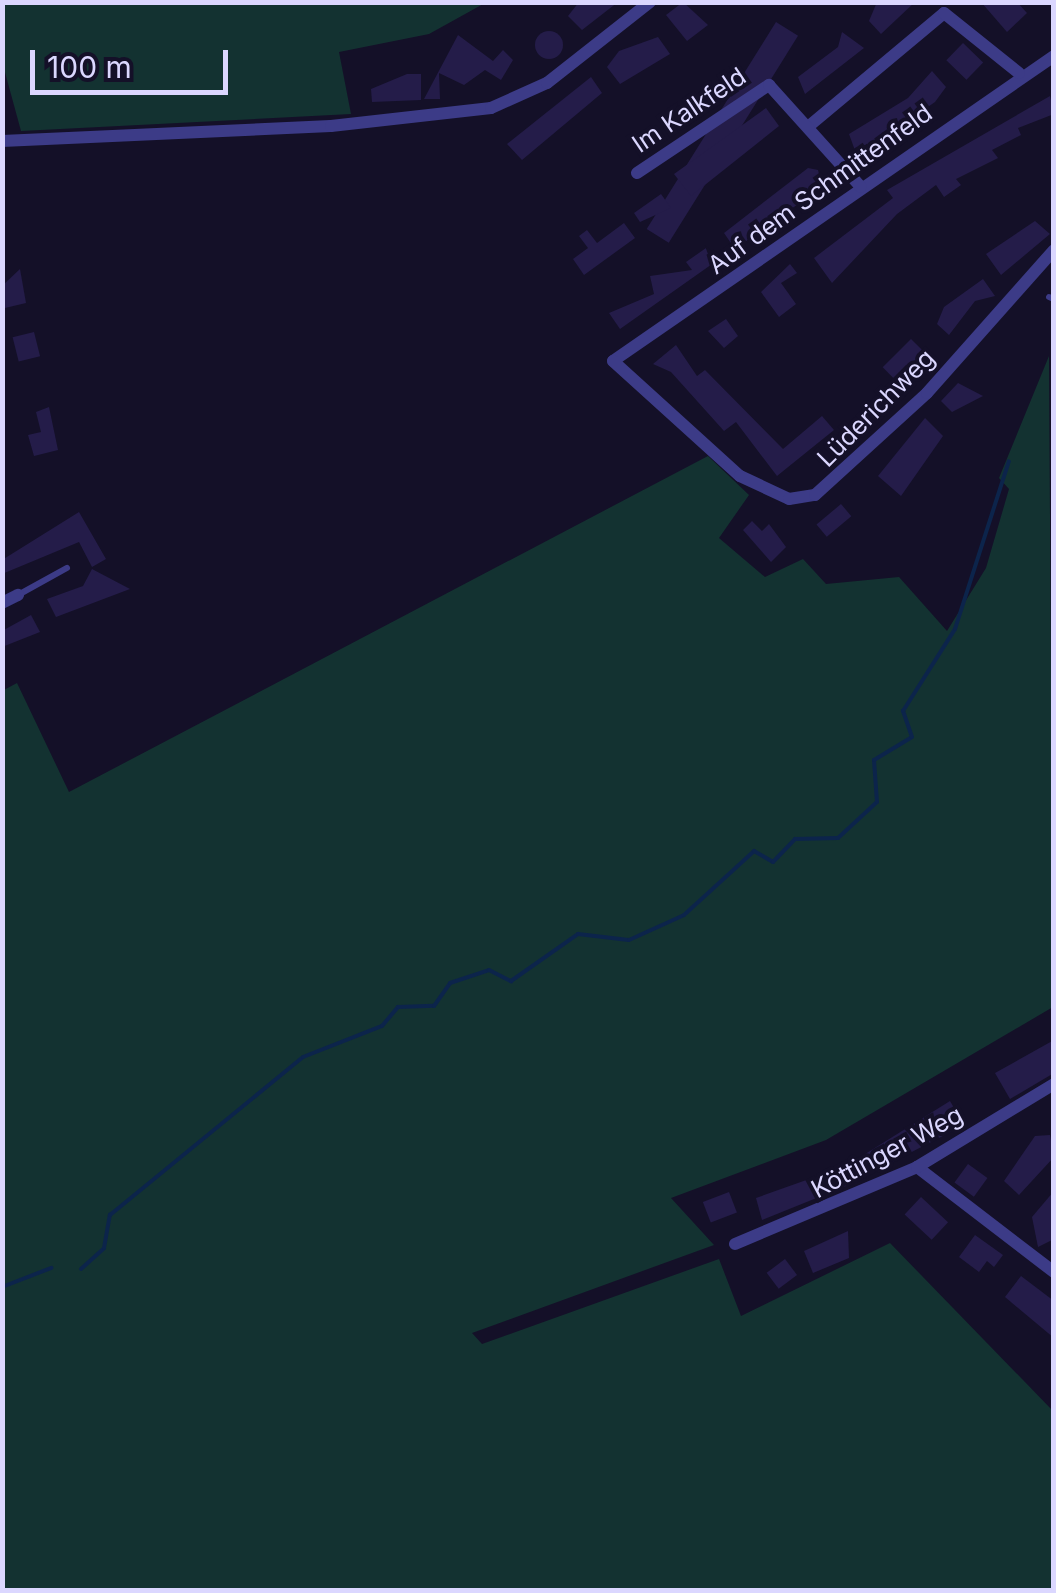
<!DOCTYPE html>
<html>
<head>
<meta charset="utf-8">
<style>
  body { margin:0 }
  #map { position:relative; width:1056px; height:1593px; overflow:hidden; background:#141028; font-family:Inter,sans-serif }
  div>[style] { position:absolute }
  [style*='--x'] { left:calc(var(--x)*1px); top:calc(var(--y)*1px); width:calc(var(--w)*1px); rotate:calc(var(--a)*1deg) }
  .green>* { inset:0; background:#133231 }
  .stream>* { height:4px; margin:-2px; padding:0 2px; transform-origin:2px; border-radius:2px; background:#0c244b }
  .building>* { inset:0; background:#241c49; transform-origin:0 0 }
  .round { border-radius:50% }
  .service>* { height:6px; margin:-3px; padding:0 3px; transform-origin:3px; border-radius:3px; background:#3c3b87 }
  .minor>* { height:12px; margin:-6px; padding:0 6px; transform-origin:6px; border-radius:6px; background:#3c3b87 }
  span { translate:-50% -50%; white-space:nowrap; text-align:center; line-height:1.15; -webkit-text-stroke:8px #141028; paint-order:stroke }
  .street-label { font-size:25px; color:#dbd7ff }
  .frame { position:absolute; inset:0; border:5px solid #dbd7ff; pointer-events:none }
  .scale { position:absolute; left:30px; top:50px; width:198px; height:45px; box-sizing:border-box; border:5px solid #dbd7ff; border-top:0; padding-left:12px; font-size:30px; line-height:35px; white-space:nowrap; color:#dbd7ff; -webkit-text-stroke:8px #141028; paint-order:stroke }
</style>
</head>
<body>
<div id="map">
  <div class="green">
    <i style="clip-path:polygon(2px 3px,3px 2px,485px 3px,429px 34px,339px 52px,351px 114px,21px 131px,3px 65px)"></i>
    <i style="clip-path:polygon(1049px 356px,1053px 1007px,826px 1140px,671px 1198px,714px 1245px,472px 1333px,482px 1344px,719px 1259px,741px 1316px,890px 1243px,1053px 1411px,1053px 1590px,3px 1590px,2px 691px,17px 683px,69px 792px,708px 456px,749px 495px,719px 538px,765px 577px,803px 559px,826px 584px,899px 577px,947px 631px,986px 568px,1009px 489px,999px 478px)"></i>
  </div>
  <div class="stream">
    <i style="--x:81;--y:1269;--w:31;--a:-42"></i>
    <i style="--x:104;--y:1248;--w:34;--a:-80"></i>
    <i style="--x:110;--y:1215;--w:249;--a:-39.3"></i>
    <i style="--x:303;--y:1057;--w:85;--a:-21.4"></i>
    <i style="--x:382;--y:1026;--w:25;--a:-50"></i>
    <i style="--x:398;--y:1007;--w:36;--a:-2"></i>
    <i style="--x:434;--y:1006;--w:28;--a:-55"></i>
    <i style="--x:450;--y:983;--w:41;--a:-18.4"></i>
    <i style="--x:489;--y:970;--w:25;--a:27"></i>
    <i style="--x:511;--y:981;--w:82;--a:-35"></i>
    <i style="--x:578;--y:934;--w:51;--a:6.7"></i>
    <i style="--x:629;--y:940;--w:60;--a:-24.4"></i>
    <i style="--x:684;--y:915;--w:95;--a:-42.4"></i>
    <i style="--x:754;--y:851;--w:22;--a:30"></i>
    <i style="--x:773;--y:862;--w:32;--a:-46"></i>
    <i style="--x:795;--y:839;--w:43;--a:-1.3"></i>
    <i style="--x:838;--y:838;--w:53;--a:-42.7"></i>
    <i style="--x:877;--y:802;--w:42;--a:-94.1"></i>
    <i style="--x:874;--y:760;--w:44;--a:-31.2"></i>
    <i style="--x:912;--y:737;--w:28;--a:-109"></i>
    <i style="--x:903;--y:711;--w:97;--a:-57.6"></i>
    <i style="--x:955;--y:629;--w:176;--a:-72.2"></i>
    <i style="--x:2;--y:1287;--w:53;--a:-21.2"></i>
  </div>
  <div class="building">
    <i style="clip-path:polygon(579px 2px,618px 2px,582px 30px,568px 16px)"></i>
    <i style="clip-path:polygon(683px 2px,708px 25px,687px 41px,666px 15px)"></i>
    <i style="clip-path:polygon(877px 2px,915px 2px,881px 34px,869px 21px)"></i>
    <i style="clip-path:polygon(981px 2px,1017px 2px,1027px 13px,1007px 32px)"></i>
    <i style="left:776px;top:22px;width:26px;height:244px;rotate:32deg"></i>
    <i class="round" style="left:535px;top:31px;width:28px;height:28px"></i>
    <i style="clip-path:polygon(842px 32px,864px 48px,805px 94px,798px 77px,838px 47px)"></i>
    <i style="clip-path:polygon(458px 35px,493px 61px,503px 50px,513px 60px,501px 80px,485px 70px,464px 85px,439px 73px,440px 99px,424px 99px)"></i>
    <i style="clip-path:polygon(658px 37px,670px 54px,620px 84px,607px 67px,619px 51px)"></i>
    <i style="left:963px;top:43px;width:28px;height:24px;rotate:44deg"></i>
    <i style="clip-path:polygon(932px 71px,946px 87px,935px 102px,857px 156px,849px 134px,908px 98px)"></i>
    <i style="clip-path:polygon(407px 74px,421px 74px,421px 100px,372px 102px,371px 89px)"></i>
    <i style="clip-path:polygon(591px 77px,602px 93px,522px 160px,507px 144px)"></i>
    <i style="clip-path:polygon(1050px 96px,1054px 114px,1018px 128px,1021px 135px,992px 150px,998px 158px,956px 179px,961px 185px,944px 197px,936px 185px,897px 214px,832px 283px,814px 258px,893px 198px,887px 190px)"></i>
    <i style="clip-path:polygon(766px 108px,779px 126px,691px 196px,674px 174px)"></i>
    <i style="clip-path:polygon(808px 168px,818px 170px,822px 187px,735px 249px,724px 233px)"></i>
    <i style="clip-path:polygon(661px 194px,671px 208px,640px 222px,634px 213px)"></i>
    <i style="clip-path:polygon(1035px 221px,1050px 234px,1001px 275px,986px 254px)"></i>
    <i style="clip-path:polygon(624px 223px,635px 238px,584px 275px,573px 259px,588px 248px,579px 236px,587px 230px,597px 243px)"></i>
    <i style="clip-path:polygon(706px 248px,715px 262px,620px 329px,609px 313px,654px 294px,650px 276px,692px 270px,686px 262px)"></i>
    <i style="clip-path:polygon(790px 264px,797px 273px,781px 283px,796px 304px,779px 317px,761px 292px)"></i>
    <i style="clip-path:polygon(20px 269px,26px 303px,5px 308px,2px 286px)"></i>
    <i style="clip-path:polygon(983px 279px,995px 296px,975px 301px,949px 335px,937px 324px,944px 307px)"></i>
    <i style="clip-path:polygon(726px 319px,738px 336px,724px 348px,708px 331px)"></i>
    <i style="left:34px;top:332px;width:25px;height:22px;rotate:76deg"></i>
    <i style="left:911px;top:339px;width:21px;height:40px;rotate:45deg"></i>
    <i style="clip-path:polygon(676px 345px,697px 376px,705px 370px,783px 449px,822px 416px,834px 430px,777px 476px,736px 422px,724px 431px,671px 372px,653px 364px)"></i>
    <i style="clip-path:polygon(958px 383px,983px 396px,952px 412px,941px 401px)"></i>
    <i style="clip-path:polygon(49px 407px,58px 450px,34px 456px,28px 435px,41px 432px,36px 412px)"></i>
    <i style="clip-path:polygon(925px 418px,943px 436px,901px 496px,878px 476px)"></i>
    <i style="left:841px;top:504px;width:16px;height:32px;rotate:50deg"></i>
    <i style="clip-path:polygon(79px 512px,106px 559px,92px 567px,79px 542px,2px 574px,2px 560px)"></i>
    <i style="clip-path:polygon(752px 521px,762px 531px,769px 524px,786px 547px,771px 562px,743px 530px)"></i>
    <i style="clip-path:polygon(92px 569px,130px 589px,56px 617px,47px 599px,83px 586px)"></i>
    <i style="clip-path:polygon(31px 615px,40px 632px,2px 647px,2px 631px)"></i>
    <i style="clip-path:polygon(1054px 1040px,1054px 1073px,1010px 1099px,995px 1073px)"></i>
    <i style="clip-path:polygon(950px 1101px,964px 1125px,838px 1190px,830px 1176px)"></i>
    <i style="clip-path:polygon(1050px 1135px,1054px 1157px,1019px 1195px,1004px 1181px,1035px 1136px)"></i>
    <i style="left:968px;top:1164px;width:24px;height:23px;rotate:36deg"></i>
    <i style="clip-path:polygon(812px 1178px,819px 1197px,762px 1220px,756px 1198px)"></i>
    <i style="clip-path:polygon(1054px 1191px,1054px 1239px,1038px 1247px,1032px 1217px)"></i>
    <i style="left:729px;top:1192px;width:22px;height:28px;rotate:69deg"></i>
    <i style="left:921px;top:1197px;width:37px;height:24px;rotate:43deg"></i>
    <i style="clip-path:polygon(848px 1231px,849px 1258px,813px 1273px,804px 1251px)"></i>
    <i style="clip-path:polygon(975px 1235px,1003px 1255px,994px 1267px,987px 1261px,979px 1272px,959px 1257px)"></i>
    <i style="left:785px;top:1259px;width:20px;height:23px;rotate:53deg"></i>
    <i style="clip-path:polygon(1021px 1276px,1054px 1301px,1054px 1338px,1005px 1297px)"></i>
  </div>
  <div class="service">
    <i style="--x:1049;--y:297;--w:5;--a:22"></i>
    <i style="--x:18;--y:595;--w:56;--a:-28.9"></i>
  </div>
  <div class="minor">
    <i style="--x:1054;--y:56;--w:536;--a:145.33"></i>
    <i style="--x:613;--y:361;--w:171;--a:42.2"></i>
    <i style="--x:740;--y:476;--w:54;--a:25.1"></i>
    <i style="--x:789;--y:499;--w:26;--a:-9"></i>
    <i style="--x:815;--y:495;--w:151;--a:-42.3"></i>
    <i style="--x:927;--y:393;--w:191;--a:-48.4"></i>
    <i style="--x:809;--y:126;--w:176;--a:-39.9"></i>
    <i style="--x:944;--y:13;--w:96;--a:38.7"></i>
    <i style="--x:2;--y:141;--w:329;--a:-2.6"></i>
    <i style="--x:331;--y:126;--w:161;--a:-6.4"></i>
    <i style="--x:491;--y:108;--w:61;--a:-24.1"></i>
    <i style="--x:547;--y:83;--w:131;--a:-38.2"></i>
    <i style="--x:637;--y:173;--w:159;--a:-33.7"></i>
    <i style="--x:769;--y:85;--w:137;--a:48"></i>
    <i style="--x:2;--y:603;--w:18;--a:-27"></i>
    <i style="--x:917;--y:1167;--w:173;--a:37.5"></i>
    <i style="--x:735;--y:1244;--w:198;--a:-22.9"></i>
    <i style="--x:917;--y:1167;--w:160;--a:-31.2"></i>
  </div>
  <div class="street-label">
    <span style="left:689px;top:110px;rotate:-34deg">Im Kalkfeld</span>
    <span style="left:820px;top:189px;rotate:-36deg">Auf dem Schmittenfeld</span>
    <span style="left:876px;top:408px;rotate:-45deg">Lüderichweg</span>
    <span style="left:887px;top:1152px;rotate:-28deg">Köttinger Weg</span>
  </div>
  <div class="frame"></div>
  <div class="scale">100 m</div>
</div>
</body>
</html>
